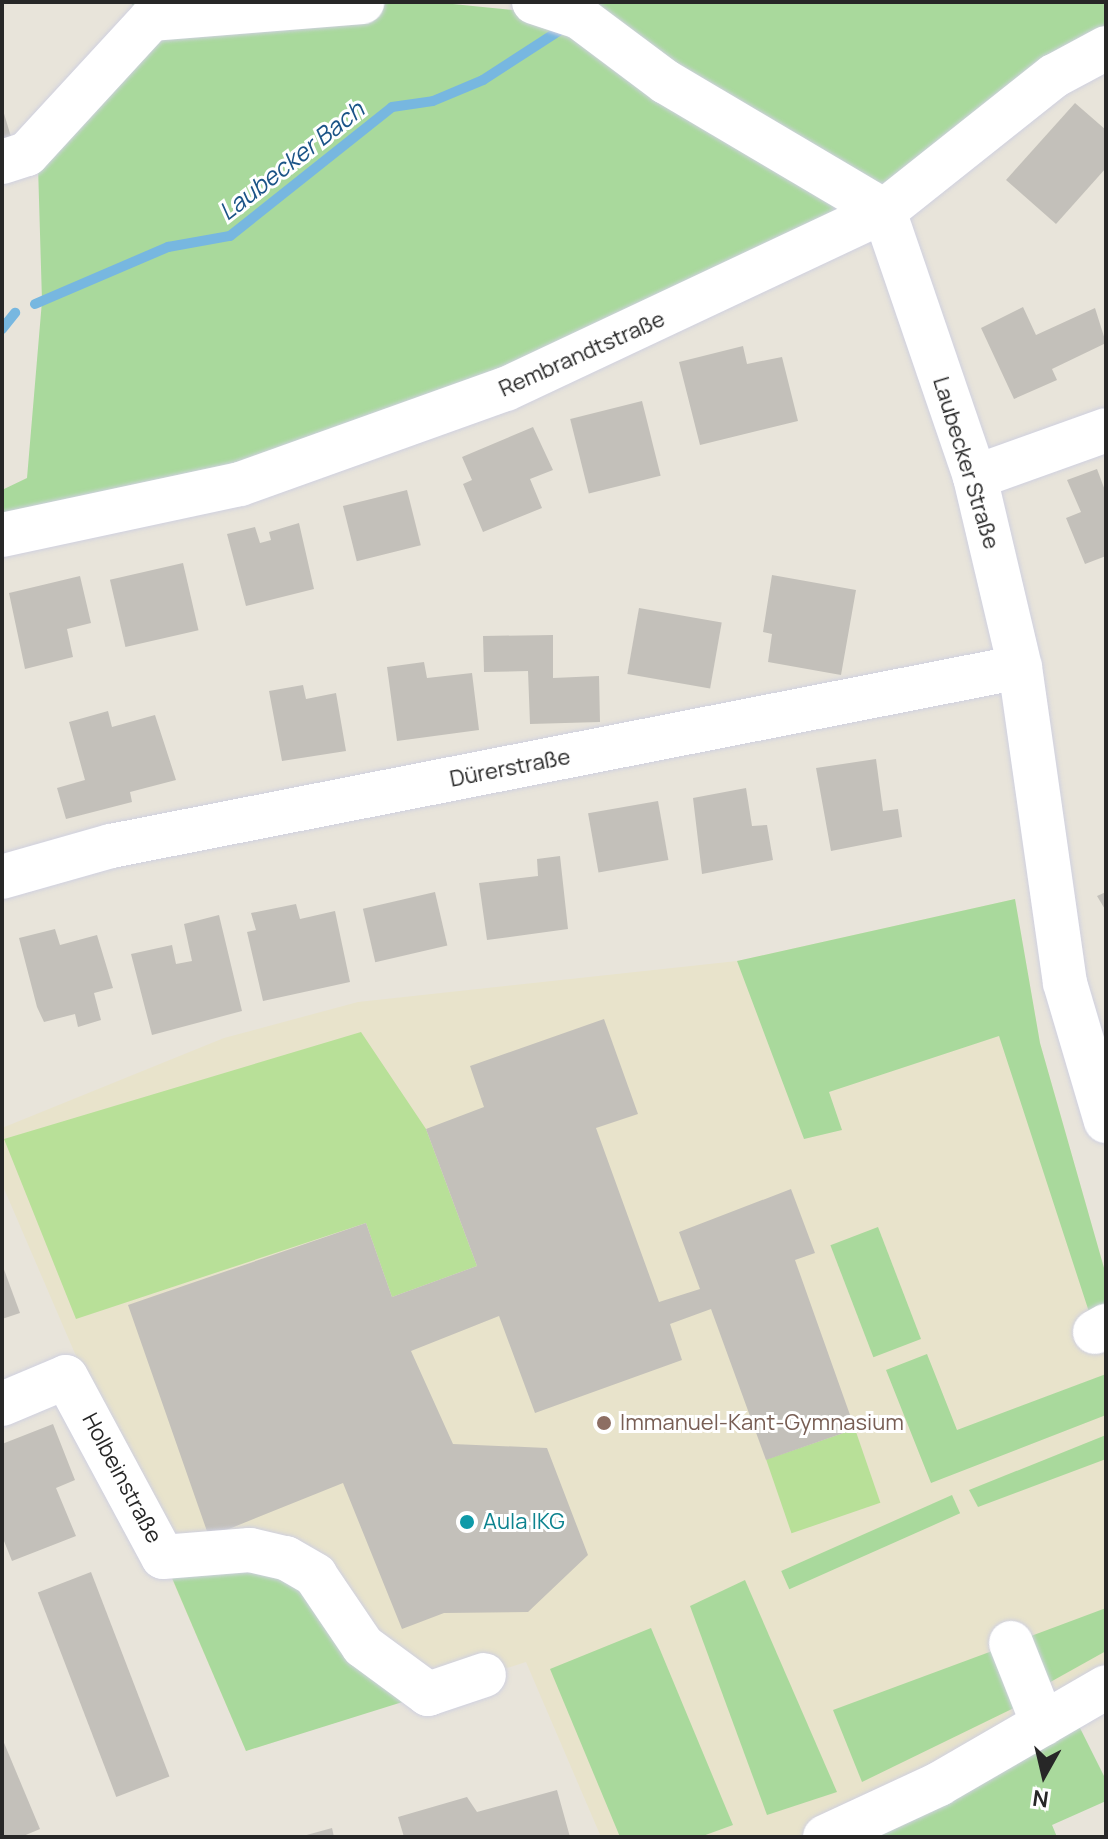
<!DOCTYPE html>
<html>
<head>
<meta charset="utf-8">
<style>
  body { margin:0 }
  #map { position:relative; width:1108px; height:1839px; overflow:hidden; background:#e8e4da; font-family:Manrope,sans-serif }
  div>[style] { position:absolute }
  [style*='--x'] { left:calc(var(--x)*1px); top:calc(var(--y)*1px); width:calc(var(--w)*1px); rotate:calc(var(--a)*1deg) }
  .education>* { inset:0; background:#e8e3cb }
  .green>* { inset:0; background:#a9d99c; transform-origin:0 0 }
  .pitch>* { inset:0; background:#b8e098; transform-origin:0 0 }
  .stream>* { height:10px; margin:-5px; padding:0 5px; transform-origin:5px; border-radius:5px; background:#77b7e0 }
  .building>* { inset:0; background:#c3c0ba; transform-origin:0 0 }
  .roads { filter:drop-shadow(0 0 2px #cfd0df) drop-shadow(0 0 2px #cfd0df) }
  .minor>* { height:44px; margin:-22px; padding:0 22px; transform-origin:22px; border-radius:22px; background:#fff }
  .dots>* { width:22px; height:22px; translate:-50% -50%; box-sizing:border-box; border:4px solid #fff; border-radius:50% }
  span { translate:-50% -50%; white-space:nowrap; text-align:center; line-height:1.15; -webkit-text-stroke:6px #fff; paint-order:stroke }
  .street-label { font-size:22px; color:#272727 }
  .education-label { font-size:22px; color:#785e54 }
  .left { translate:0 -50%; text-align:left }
  .culture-label { font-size:22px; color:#0d838f }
  .water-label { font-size:24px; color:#1b5487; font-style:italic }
  .frame { position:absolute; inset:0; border:4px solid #272727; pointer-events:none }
  .north { position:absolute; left:1004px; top:1735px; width:80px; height:80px; -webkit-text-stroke:6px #fff; paint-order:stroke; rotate:188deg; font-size:22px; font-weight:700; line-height:32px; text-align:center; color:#272727 }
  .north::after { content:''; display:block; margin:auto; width:28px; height:36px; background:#272727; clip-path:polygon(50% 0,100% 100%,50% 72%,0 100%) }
</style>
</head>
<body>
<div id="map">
  <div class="education">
    <i style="clip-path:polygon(1015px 899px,1040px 1043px,1106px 1275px,1106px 1687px,825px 1837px,601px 1837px,526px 1662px,246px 1751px,2px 1184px,2px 1128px,224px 1038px,358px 1002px,737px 961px)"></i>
  </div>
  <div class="green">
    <i style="clip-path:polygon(129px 2px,433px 2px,574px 16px,534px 2px,1106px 2px,1106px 48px,884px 211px,506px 389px,2px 535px,2px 490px,27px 478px,42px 301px,38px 166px,150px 19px)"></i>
    <i style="clip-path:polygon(1015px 899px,1040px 1043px,1106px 1275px,1106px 1311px,1091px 1318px,999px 1036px,829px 1092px,842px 1130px,804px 1139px,737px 961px)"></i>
    <i style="left:878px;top:1227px;width:120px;height:51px;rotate:69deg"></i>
    <i style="clip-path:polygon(927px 1354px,957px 1430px,1106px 1374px,1106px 1415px,931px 1483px,886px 1370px)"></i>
    <i style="clip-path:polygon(1106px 1435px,1106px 1459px,978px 1507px,969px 1490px)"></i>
    <i style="left:952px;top:1495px;width:20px;height:187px;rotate:66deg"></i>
    <i style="clip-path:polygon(253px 1551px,428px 1694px,246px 1751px,163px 1557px)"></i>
    <i style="clip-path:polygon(745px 1580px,837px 1792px,767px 1815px,690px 1606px)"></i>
    <i style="clip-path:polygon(1106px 1608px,1106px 1651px,1045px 1685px,1023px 1639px)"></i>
    <i style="clip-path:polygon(651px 1628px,733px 1825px,700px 1837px,620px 1837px,550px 1669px)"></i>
    <i style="clip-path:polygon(1003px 1647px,1026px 1702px,862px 1782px,833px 1710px)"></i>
    <i style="clip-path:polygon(1070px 1708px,1106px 1780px,1106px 1801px,1052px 1825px,1057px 1837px,825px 1837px)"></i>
  </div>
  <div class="pitch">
    <i style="clip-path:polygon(361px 1032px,426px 1129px,477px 1266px,392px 1297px,366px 1223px,76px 1319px,4px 1139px)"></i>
    <i style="left:855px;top:1429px;width:78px;height:94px;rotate:71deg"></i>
  </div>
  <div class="stream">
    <i style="--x:35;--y:304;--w:145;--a:-23.2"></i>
    <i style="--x:168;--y:247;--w:63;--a:-10.1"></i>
    <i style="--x:230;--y:236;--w:207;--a:-38.5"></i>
    <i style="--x:392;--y:107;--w:41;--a:-8.3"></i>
    <i style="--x:433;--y:101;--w:54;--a:-22.8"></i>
    <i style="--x:483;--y:80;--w:98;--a:-32.9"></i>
    <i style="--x:2;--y:329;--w:21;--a:-51"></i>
  </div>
  <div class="building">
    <i style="clip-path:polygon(1075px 103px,1106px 130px,1106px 168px,1056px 224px,1006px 180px)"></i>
    <i style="clip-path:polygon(2px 107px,15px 150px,2px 153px)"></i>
    <i style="clip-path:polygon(1023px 307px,1036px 335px,1095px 308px,1106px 343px,1052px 369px,1057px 380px,1014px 399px,981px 328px)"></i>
    <i style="clip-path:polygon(743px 346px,747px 364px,782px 357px,798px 421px,700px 445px,679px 362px)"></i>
    <i style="left:642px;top:401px;width:77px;height:74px;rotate:76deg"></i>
    <i style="clip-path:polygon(533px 427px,553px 470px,530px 479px,542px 508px,483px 532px,463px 484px,472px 480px,462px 457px)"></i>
    <i style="clip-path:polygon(1097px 469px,1106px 493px,1106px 556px,1085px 564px,1066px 518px,1081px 512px,1067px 480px)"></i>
    <i style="left:407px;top:490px;width:57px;height:66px;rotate:76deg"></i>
    <i style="clip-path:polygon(299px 523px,314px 589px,246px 606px,227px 534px,255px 527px,260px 543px,271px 540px,269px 532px)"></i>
    <i style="left:183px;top:563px;width:69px;height:75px;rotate:77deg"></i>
    <i style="clip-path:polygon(772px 575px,856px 590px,841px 675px,768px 662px,772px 634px,763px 632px)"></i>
    <i style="clip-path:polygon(80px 576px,91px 623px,67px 629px,73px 657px,25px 669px,9px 593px)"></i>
    <i style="left:639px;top:608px;width:84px;height:67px;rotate:10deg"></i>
    <i style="clip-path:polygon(553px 635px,553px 678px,599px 676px,600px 722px,530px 724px,528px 671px,484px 672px,483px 636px)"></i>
    <i style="clip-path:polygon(424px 662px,427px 678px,472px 673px,479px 730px,397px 741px,387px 667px)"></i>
    <i style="clip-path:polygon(303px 685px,306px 699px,336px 693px,346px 751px,282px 761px,269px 691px)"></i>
    <i style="clip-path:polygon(108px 711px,112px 727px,155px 715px,176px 780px,130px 792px,132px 802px,66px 819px,57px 788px,85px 780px,69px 722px)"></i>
    <i style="clip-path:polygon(876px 759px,883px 811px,898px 809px,902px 837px,831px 851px,816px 768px)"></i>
    <i style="clip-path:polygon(746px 788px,752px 826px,767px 825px,773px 860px,702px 874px,693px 798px)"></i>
    <i style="left:658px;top:801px;width:60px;height:71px;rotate:80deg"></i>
    <i style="clip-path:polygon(560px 856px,568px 929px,487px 940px,479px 883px,538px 876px,537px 859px)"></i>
    <i style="left:435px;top:892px;width:55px;height:74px;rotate:77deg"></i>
    <i style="clip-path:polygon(1106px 892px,1106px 911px,1097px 896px)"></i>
    <i style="clip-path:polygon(296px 904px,300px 919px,335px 911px,350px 982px,263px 1001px,247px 932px,256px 930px,251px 913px)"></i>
    <i style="clip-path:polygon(219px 915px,242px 1011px,152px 1035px,131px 954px,172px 945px,176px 964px,192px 961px,184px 924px)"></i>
    <i style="clip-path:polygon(55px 929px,60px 945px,97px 935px,113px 988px,94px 993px,101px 1020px,78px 1027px,75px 1014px,44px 1022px,37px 1007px,19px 938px)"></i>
    <i style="clip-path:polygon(604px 1019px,638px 1114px,596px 1128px,659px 1302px,700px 1289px,679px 1232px,791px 1189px,815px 1253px,795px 1260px,855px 1429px,766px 1460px,711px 1309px,670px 1324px,682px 1360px,535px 1413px,499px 1316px,411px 1351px,453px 1444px,547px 1448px,588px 1555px,528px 1612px,444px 1613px,402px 1629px,343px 1483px,209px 1537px,128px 1305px,366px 1223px,392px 1297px,477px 1266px,426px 1129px,484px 1107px,470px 1066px)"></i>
    <i style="clip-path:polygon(2px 1264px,20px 1313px,2px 1319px)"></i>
    <i style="clip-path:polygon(53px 1424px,75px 1480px,56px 1488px,76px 1536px,12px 1561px,2px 1536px,2px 1444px)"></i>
    <i style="left:91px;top:1572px;width:219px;height:57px;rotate:69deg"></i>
    <i style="clip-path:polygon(2px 1738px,40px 1829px,21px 1837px,2px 1837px)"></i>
    <i style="clip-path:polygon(557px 1790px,570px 1837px,404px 1837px,398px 1817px,467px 1797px,477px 1812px)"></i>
    <i style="clip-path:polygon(332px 1828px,334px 1837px,303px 1837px,303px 1836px)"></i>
  </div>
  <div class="roads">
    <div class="minor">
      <i style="--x:534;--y:2;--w:47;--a:18.4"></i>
      <i style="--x:579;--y:17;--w:109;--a:36.8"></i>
      <i style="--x:666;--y:82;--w:253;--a:30.6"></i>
      <i style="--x:884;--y:211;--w:281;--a:71.1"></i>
      <i style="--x:975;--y:477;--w:195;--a:76.7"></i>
      <i style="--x:1020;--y:667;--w:319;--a:81.9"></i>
      <i style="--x:1065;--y:983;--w:144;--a:73.5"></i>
      <i style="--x:2;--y:162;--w:26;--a:-18"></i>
      <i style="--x:27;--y:154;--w:183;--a:-47.4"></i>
      <i style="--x:151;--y:19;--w:212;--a:-4.6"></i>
      <i style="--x:975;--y:477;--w:139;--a:-19.7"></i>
      <i style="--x:2;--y:535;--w:243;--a:-12.1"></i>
      <i style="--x:240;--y:484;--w:282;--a:-19.7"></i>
      <i style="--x:506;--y:389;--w:418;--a:-25.2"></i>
      <i style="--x:884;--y:211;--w:217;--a:-38.5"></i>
      <i style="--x:1054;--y:76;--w:59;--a:-28.3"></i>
      <i style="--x:2;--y:877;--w:113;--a:-15.9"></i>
      <i style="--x:111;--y:846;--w:926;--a:-11.14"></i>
      <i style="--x:1095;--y:1332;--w:13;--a:-29"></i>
      <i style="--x:2;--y:1404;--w:69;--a:-22.9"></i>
      <i style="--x:66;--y:1377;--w:204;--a:61.7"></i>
      <i style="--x:163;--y:1557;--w:87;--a:-4.6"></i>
      <i style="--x:250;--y:1550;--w:37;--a:13"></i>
      <i style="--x:286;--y:1558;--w:34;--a:30"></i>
      <i style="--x:315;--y:1575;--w:86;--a:55.9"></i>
      <i style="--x:363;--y:1646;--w:81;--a:36.4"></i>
      <i style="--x:428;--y:1694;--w:59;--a:-18.7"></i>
      <i style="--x:1011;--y:1643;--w:87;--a:68.4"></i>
      <i style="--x:825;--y:1837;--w:126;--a:-24.9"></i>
      <i style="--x:939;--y:1784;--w:193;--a:-30.1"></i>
    </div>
  </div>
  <div class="dots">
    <i style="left:604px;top:1423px;background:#8d6e63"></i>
    <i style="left:467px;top:1522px;background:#0f9aa8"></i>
  </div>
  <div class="street-label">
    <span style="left:582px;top:354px;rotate:-24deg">Rembrandtstraße</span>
    <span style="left:966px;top:463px;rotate:73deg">Laubecker Straße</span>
    <span style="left:510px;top:768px;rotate:-11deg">Dürerstraße</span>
    <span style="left:122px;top:1478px;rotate:62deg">Holbeinstraße</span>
  </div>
  <div class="education-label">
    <span class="left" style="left:620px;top:1423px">Immanuel-Kant-Gymnasium</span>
  </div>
  <div class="culture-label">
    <span class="left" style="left:483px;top:1522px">Aula IKG</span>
  </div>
  <div class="water-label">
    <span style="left:291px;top:160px;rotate:-38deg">Laubecker Bach</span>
  </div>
  <div class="frame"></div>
  <div class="north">N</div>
</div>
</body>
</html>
